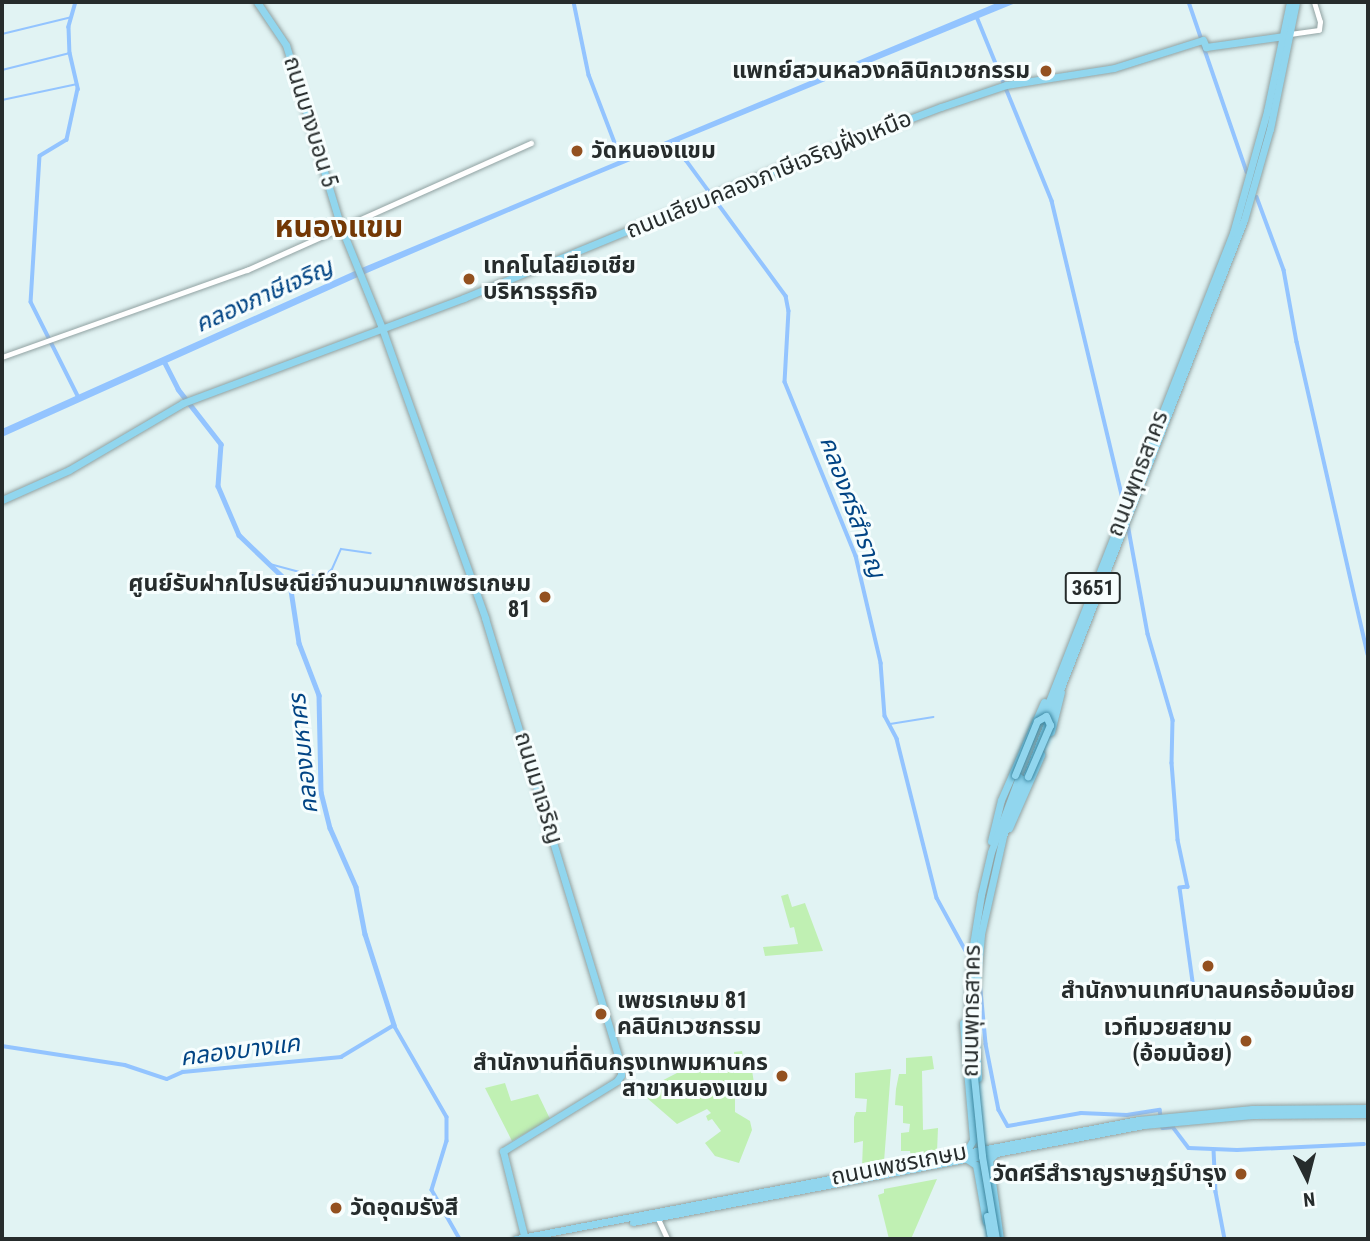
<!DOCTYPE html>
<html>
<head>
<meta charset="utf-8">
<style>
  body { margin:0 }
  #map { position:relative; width:1370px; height:1241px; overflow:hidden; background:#e1f3f3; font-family:"Roboto Condensed","Noto Sans Thai",sans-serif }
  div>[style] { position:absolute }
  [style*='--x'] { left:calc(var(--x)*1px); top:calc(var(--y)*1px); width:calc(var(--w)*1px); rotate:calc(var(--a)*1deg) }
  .green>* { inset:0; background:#c0f0b3 }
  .water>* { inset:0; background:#93c4ff }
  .stream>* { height:2px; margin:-1px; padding:0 1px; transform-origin:1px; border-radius:1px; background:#93c4ff }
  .canal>* { height:3.5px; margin:-1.75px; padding:0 1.75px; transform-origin:1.75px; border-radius:1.75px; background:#93c4ff }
  .river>* { height:4.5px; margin:-2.25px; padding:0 2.25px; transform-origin:2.25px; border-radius:2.25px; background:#93c4ff }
  .roads { filter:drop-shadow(0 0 2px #91a2a2) drop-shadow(0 0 2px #91a2a2) }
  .minor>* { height:4.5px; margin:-2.25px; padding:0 2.25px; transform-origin:2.25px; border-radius:2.25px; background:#fff }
  .major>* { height:7px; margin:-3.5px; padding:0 3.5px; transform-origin:3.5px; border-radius:3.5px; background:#91d6ee }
  .bridges { filter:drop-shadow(0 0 2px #3c88a2) drop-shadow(0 0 2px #3c88a2) }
  .major-bridge>* { height:7px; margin:-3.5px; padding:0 3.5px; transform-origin:3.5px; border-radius:3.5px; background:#91d6ee }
  .dots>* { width:19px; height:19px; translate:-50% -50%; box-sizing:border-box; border:4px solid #f7fefe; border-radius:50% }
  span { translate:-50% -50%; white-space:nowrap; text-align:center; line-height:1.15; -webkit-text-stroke:6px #f7fefe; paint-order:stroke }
  .shield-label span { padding:2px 5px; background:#f7fefe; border:2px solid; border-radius:5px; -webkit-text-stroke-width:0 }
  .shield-label { font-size:21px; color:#262c2c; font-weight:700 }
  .poi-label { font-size:23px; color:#262c2c; font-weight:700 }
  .right { translate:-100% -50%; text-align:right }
  .left { translate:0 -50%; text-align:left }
  .street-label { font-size:23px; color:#262c2c }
  .water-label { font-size:24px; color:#014484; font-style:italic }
  .district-label { font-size:30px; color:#733805; font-weight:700 }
  .frame { position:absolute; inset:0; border:4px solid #262c2c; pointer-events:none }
  .north { position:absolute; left:1272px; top:1143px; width:70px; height:70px; -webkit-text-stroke:5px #f7fefe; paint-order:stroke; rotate:174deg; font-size:19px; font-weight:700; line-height:28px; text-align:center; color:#262c2c }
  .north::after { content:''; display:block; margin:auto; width:24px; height:32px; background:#262c2c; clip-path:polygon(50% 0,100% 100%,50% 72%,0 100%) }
</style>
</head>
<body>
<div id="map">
  <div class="green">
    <i style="clip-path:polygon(788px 894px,792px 907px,805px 903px,823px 951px,765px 956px,763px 947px,798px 944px,794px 927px,790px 928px,781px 896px)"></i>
    <i style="clip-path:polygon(742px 1051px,745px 1068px,752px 1070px,755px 1090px,738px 1093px,735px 1099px,735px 1112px,750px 1121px,752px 1130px,739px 1163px,715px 1156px,705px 1143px,721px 1131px,712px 1119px,708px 1121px,706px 1116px,711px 1113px,707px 1109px,677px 1124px,640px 1092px,712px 1055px,722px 1073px,735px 1065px,734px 1052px)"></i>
    <i style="clip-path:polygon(932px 1056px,934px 1069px,922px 1071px,923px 1130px,938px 1128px,937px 1152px,911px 1158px,910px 1151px,901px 1151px,901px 1133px,909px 1132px,910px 1124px,903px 1123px,903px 1106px,895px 1105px,896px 1089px,899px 1074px,906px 1074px,906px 1058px)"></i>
    <i style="clip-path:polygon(891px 1069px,884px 1162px,862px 1167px,863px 1141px,854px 1143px,854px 1117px,856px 1112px,866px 1112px,867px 1099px,855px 1098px,855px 1073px)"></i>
    <i style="clip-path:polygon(505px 1083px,511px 1101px,538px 1094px,550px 1119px,512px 1141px,485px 1088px)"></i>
    <i style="clip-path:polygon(937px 1179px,911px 1239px,889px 1239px,878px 1195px,884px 1193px,884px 1189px)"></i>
  </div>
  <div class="water">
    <i style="clip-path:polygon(999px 2px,1018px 2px,572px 185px,360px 276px,2px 437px,2px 429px,357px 270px)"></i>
  </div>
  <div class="stream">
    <i style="--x:2;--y:34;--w:72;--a:-13.7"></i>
    <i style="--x:2;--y:70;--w:70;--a:-14"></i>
    <i style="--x:2;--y:100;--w:77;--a:-12"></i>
    <i style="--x:266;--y:563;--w:58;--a:15"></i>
    <i style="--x:322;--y:578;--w:13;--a:-42"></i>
    <i style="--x:332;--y:569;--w:22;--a:-66"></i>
    <i style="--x:341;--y:549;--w:30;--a:8"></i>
    <i style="--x:890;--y:724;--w:44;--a:-9.2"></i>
  </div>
  <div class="canal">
    <i style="--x:76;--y:2;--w:26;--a:106"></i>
    <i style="--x:69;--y:27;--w:26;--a:88"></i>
    <i style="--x:70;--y:53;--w:37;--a:77"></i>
    <i style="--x:78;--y:89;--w:52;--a:102.2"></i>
    <i style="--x:67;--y:140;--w:31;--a:149"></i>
    <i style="--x:40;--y:156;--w:146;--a:93.5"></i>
    <i style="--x:31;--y:302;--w:107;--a:63.4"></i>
    <i style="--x:574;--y:2;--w:75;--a:78.4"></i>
    <i style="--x:589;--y:75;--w:92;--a:69"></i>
    <i style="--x:1189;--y:2;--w:40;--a:71.1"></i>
    <i style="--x:977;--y:17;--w:199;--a:67.8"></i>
    <i style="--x:1052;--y:201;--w:305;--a:76.6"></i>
    <i style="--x:1204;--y:47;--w:132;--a:71"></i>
    <i style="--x:677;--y:139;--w:23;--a:67"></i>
    <i style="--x:686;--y:160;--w:169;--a:53.7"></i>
    <i style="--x:786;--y:296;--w:15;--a:79"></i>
    <i style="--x:789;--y:311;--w:71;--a:93.2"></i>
    <i style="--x:785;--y:382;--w:188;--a:67.8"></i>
    <i style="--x:856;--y:556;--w:110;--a:76.8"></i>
    <i style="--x:881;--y:663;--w:53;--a:85.7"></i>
    <i style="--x:885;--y:716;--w:26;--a:62"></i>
    <i style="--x:897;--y:739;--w:164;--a:75.9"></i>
    <i style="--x:937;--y:898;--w:60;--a:61.3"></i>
    <i style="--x:1257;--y:197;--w:78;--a:69.7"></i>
    <i style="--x:1284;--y:270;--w:73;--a:79.8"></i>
    <i style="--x:1297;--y:342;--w:320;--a:77.2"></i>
    <i style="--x:1128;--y:524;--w:112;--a:79.7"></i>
    <i style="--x:1148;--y:634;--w:90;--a:73.8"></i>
    <i style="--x:1173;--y:720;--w:43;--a:91.3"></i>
    <i style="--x:1172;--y:763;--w:77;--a:85.5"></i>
    <i style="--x:1178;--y:840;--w:48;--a:78"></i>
    <i style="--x:1188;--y:887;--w:8;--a:173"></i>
    <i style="--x:1180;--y:888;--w:95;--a:82.1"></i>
    <i style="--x:980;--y:980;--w:64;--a:84.6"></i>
    <i style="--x:986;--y:1044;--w:67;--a:78.9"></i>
    <i style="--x:999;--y:1110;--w:18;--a:61"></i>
    <i style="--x:1008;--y:1126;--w:74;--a:-10.1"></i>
    <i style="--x:1081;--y:1113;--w:46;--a:2.5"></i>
    <i style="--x:1127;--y:1115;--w:33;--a:-9"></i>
    <i style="--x:1160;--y:1110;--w:18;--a:81"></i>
    <i style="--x:1163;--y:1128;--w:10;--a:-6"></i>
    <i style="--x:1173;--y:1127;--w:26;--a:53"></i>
    <i style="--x:1189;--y:1148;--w:48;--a:2.4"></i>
    <i style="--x:1237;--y:1150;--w:127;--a:-2.7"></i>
    <i style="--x:2;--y:1046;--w:124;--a:8.8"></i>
    <i style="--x:125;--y:1065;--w:44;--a:18.4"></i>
    <i style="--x:167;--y:1079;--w:17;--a:-24"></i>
    <i style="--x:183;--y:1072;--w:159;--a:-5.4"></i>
    <i style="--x:341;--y:1057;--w:62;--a:-31.1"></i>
    <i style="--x:394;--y:1025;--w:106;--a:60.1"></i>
    <i style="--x:447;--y:1117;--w:24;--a:90"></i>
    <i style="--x:447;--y:1141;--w:51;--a:107"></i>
    <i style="--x:432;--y:1190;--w:56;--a:60.3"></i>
    <i style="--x:1214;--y:1150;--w:42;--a:87.3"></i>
    <i style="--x:1216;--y:1192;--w:48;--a:79.2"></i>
  </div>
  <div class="river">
    <i style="--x:164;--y:361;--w:31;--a:63"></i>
    <i style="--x:178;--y:389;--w:70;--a:52"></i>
    <i style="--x:221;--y:444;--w:42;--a:94.1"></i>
    <i style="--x:218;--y:486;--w:53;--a:66.8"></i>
    <i style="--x:239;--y:535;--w:62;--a:43.7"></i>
    <i style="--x:284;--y:578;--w:14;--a:60"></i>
    <i style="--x:291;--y:590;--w:54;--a:81.4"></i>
    <i style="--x:299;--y:643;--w:56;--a:69"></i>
    <i style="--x:319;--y:695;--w:97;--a:88.8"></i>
    <i style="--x:321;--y:792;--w:37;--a:76"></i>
    <i style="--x:330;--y:828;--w:64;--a:66.2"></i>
    <i style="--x:356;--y:887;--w:48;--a:79.2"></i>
    <i style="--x:365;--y:934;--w:96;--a:72.3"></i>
  </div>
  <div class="roads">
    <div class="minor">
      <i style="--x:1290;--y:34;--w:29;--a:-8"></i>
      <i style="--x:1319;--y:30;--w:8;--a:-83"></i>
      <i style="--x:1320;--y:22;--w:21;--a:-107"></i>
      <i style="--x:2;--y:357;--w:260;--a:-19.6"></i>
      <i style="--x:247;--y:270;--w:311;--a:-24.1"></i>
      <i style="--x:658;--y:1218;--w:23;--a:65"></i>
    </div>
    <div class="major">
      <i style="--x:257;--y:2;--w:52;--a:56"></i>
      <i style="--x:286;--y:45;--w:190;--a:73.2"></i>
      <i style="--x:341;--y:227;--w:109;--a:67.9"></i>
      <i style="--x:382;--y:328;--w:308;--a:70.4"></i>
      <i style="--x:485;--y:618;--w:467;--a:73.1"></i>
      <i style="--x:621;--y:1065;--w:10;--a:90"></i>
      <i style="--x:621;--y:1075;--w:7;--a:124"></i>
      <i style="--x:617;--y:1081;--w:134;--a:148.4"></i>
      <i style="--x:503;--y:1151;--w:91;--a:76"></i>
      <i style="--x:2;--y:500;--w:73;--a:-24.1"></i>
      <i style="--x:69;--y:470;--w:132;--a:-30.4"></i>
      <i style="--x:183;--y:403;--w:300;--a:-20.5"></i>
      <i style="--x:464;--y:298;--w:336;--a:-22.4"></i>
      <i style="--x:775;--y:170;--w:178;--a:-20.8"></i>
      <i style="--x:941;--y:107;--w:69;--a:-18.7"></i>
      <i style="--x:1006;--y:85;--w:109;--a:-8.9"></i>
      <i style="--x:1114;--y:68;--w:93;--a:-17.5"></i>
      <i style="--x:1203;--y:40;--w:8;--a:67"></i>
      <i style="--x:1206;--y:47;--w:79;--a:-8"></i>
      <i style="--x:1044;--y:714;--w:517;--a:-68.55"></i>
      <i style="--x:1233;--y:233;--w:127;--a:-74.4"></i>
      <i style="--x:1267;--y:111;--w:111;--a:-78.1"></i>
      <i style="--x:1051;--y:732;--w:41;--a:-76"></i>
      <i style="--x:1009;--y:828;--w:80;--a:-66.3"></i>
      <i style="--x:991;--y:841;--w:42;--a:-76.3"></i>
      <i style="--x:1001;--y:800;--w:107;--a:-66.3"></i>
      <i style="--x:963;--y:1023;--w:117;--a:85.1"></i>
      <i style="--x:973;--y:1140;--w:14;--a:120"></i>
      <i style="--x:967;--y:1027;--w:70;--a:-86.7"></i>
      <i style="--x:971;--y:957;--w:63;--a:-80.8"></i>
      <i style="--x:981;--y:895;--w:44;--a:-76.9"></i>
      <i style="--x:991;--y:852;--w:80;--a:-69.5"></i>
      <i style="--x:976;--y:1038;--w:40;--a:87.1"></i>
      <i style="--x:971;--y:1047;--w:113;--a:-84.9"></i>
      <i style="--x:981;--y:934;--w:100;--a:-77.3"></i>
      <i style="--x:1003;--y:836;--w:661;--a:-68.63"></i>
      <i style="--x:1244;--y:220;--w:95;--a:-74.1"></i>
      <i style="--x:1270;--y:129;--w:130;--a:-78.4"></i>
      <i style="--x:996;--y:1153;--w:10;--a:135"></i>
      <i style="--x:989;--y:1160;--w:80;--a:82.1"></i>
      <i style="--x:967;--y:1159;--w:11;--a:34"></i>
      <i style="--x:976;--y:1165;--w:57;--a:79.9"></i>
      <i style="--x:633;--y:1222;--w:520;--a:-10.75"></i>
      <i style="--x:1144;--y:1125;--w:109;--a:-5.2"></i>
      <i style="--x:1253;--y:1115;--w:115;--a:-0.5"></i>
      <i style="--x:516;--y:1239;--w:633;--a:-10.83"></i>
      <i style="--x:1138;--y:1120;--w:115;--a:-5.5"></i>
      <i style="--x:1252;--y:1109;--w:116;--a:-0.5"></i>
    </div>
  </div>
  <div class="bridges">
    <div class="major-bridge">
      <i style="--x:1015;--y:775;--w:58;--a:-67.8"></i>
      <i style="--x:1037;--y:721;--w:10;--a:-29"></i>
      <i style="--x:1046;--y:716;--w:10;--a:66"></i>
      <i style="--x:1050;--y:725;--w:56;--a:113.3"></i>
      <i style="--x:971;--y:1047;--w:110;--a:84.2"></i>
      <i style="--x:982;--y:1156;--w:84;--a:80.4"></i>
      <i style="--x:987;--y:1216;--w:23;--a:80"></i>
    </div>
  </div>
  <div class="dots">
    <i style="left:1046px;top:71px;background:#935120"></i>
    <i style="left:577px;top:151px;background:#935120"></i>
    <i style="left:469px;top:279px;background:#935120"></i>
    <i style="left:545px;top:597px;background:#935120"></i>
    <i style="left:1208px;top:966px;background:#935120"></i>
    <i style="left:601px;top:1014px;background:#935120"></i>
    <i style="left:1246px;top:1041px;background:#935120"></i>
    <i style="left:782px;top:1076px;background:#935120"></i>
    <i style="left:1241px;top:1174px;background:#935120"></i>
    <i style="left:336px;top:1208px;background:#935120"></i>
  </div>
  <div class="shield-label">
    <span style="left:1093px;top:588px">3651</span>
  </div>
  <div class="poi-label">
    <span class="right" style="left:1030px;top:71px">แพทย์สวนหลวงคลินิกเวชกรรม</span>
    <span class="left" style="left:591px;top:151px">วัดหนองแขม</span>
    <span class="left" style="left:483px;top:279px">เทคโนโลยีเอเชีย<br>บริหารธุรกิจ</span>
    <span class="right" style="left:531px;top:597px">ศูนย์รับฝากไปรษณีย์จำนวนมากเพชรเกษม<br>81</span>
    <span style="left:1208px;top:991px">สำนักงานเทศบาลนครอ้อมน้อย</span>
    <span class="left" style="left:617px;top:1014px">เพชรเกษม 81<br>คลินิกเวชกรรม</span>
    <span class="right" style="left:1232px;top:1041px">เวทีมวยสยาม<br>(อ้อมน้อย)</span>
    <span class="right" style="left:768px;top:1076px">สำนักงานที่ดินกรุงเทพมหานคร<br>สาขาหนองแขม</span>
    <span class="right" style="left:1227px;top:1174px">วัดศรีสําราญราษฎร์บํารุง</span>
    <span class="left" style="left:350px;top:1208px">วัดอุดมรังสี</span>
  </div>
  <div class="street-label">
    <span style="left:310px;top:122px;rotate:73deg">ถนนบางบอน 5</span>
    <span style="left:769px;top:175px;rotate:-22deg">ถนนเลียบคลองภาษีเจริญฝั่งเหนือ</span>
    <span style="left:1138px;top:474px;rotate:-69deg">ถนนพุทธสาคร</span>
    <span style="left:538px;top:788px;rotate:73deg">ถนนมาเจริญ</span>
    <span style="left:972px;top:1011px;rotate:-89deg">ถนนพุทธสาคร</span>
    <span style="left:899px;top:1165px;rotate:-11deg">ถนนเพชรเกษม</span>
  </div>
  <div class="water-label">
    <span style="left:264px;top:296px;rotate:-24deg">คลองภาษีเจริญ</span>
    <span style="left:852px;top:507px;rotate:70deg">คลองศรีสำราญ</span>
    <span style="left:304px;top:754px;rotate:-96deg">คลองมหาศร</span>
    <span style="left:240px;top:1051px;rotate:-7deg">คลองบางแค</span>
  </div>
  <div class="district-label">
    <span style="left:339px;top:227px">หนองแขม</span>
  </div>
  <div class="frame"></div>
  <div class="north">N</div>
</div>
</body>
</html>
